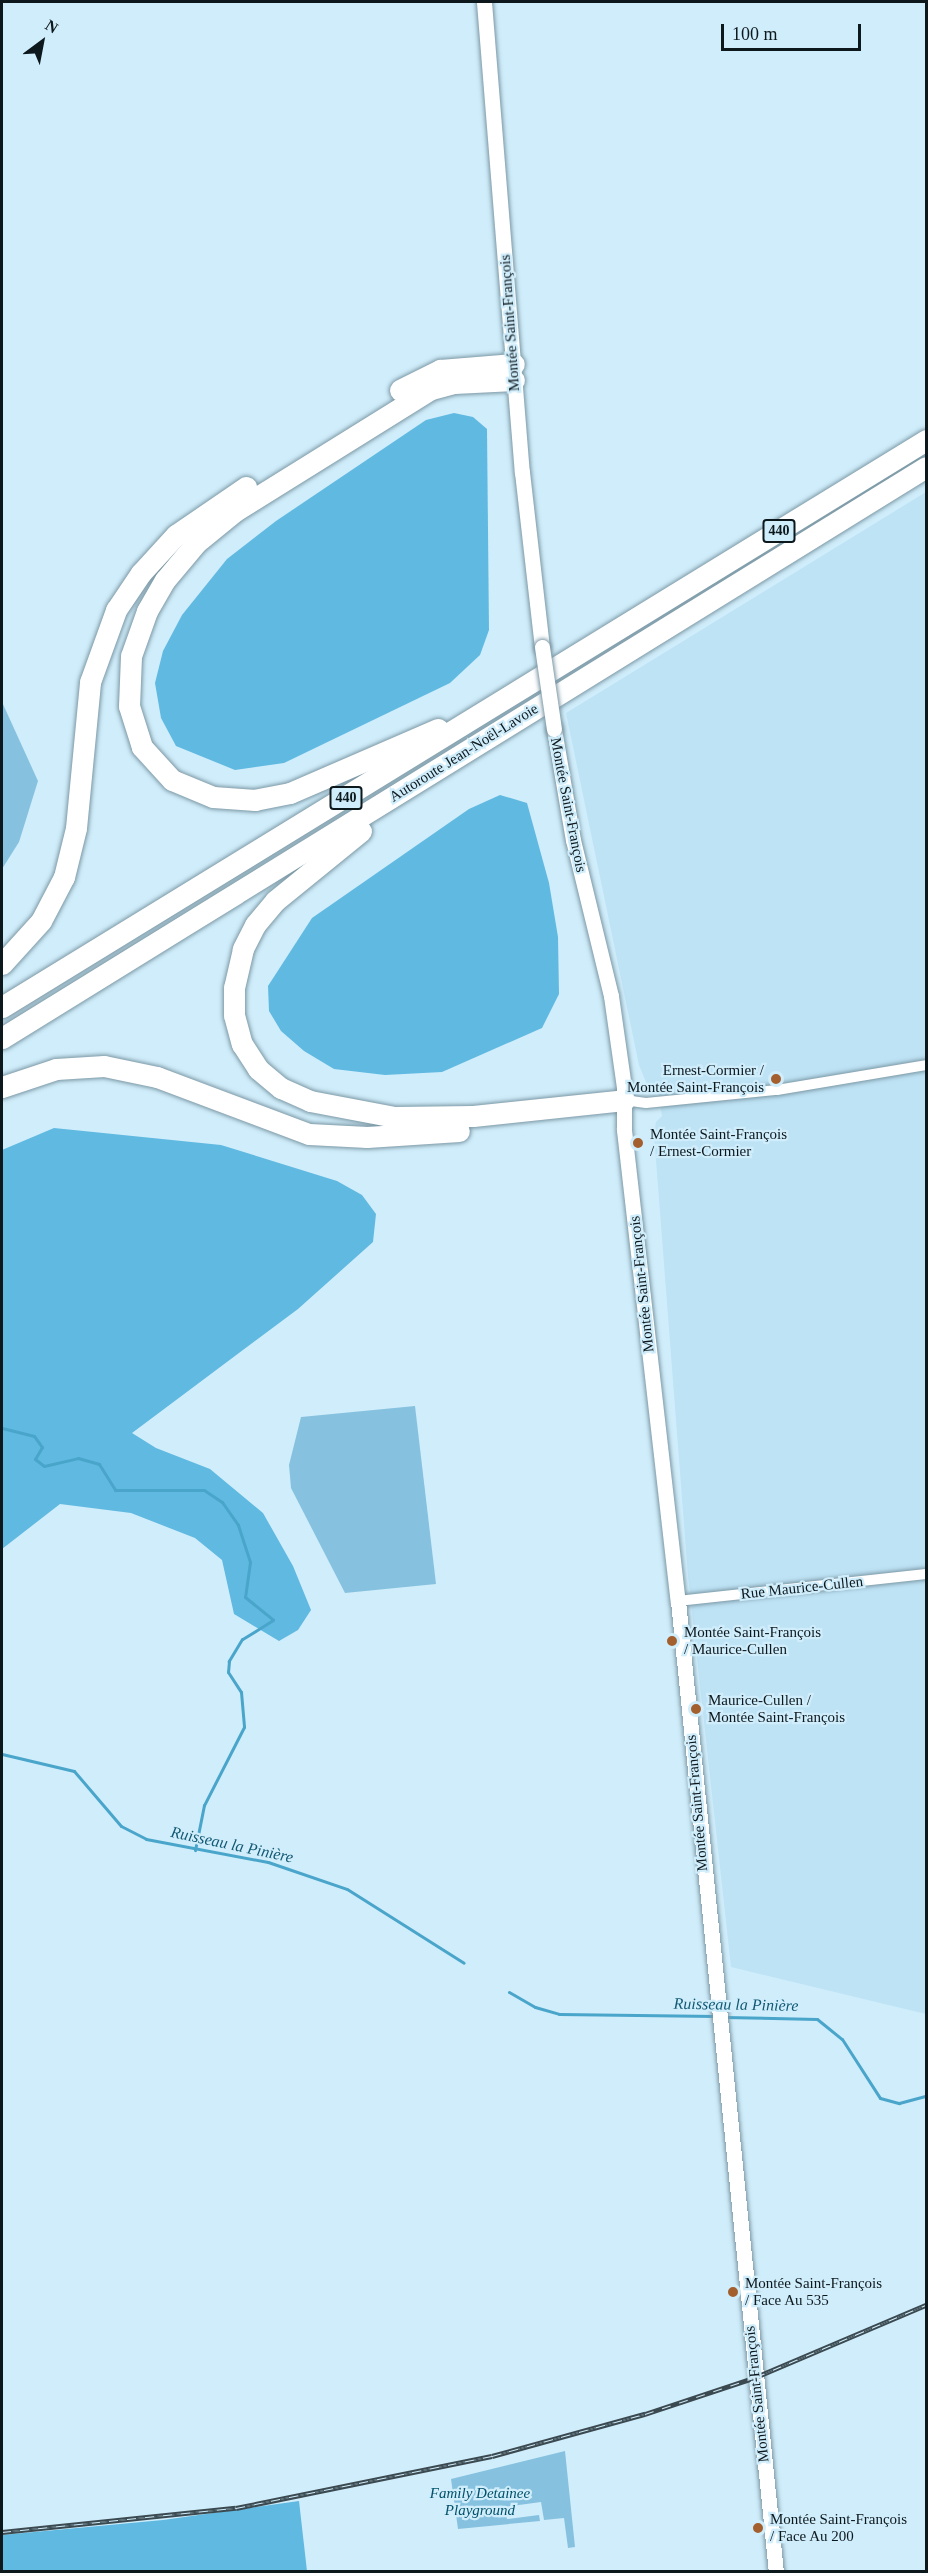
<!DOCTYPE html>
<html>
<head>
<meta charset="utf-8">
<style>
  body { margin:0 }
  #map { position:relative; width:928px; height:2573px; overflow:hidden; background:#d0edfb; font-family:Georgia,serif }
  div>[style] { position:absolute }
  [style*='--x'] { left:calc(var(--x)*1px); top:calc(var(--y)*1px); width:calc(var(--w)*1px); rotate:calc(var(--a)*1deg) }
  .built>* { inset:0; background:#bee3f5 }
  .green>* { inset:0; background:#86c2df }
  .forest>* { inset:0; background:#60b9e1 }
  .stream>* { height:3px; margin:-1.5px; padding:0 1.5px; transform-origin:1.5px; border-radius:1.5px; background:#4aa5cb }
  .roads { filter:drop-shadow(0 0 2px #7c98a5) drop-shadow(0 0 2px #7c98a5) }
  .street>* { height:10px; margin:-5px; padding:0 5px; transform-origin:5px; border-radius:5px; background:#fff }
  .secondary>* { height:15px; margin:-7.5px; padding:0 7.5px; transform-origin:7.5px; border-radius:7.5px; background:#fff }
  .highway>* { height:21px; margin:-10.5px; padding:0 10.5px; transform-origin:10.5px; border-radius:10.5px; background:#fff }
  .rail>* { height:5px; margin-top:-2.5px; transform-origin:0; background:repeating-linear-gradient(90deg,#d0edfb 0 9px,#3b4a51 0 18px); box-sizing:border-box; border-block:2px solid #3b4a51 }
  .bridges { filter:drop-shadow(0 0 2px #7c98a5) drop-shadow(0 0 2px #7c98a5) }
  .secondary-bridge>* { height:15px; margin:-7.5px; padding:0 7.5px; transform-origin:7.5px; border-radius:7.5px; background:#fff }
  .dots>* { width:16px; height:16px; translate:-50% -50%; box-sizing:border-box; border:3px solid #d0edfb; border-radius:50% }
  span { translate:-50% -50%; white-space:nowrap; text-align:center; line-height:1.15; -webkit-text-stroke:4.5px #d0edfb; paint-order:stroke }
  .shield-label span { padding:2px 4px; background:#d0edfb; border:2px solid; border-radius:4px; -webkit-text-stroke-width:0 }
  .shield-label { font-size:14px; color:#0d181d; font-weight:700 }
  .street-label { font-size:15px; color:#0d181d }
  .poi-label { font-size:15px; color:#0d181d }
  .right { translate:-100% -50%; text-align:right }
  .left { translate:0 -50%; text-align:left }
  .park-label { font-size:15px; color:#01516b; font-style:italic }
  .water-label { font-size:16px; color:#115974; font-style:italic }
  .frame { position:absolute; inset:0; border:3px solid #0d181d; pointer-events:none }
  .north { position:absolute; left:12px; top:12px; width:60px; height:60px; -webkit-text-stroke:4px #d0edfb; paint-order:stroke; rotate:32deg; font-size:16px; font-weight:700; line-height:24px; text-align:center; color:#0d181d }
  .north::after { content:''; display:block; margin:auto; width:21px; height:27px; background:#0d181d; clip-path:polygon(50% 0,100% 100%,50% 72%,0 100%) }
  .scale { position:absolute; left:721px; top:24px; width:140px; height:27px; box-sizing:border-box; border:3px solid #0d181d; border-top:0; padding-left:8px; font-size:18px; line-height:21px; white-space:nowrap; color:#0d181d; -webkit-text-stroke:4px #d0edfb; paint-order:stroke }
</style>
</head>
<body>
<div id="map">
  <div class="built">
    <i style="clip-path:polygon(926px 492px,926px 2014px,731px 1967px,688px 1576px,654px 1134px,656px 1122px,662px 1116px,658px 1091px,648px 1087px,639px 1065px,566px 713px)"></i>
  </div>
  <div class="green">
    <i style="clip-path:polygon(2px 702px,38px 781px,19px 842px,2px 869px)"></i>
    <i style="clip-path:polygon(415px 1406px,436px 1584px,345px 1593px,291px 1488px,289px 1465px,301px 1417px)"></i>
    <i style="clip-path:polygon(565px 2451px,575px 2547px,568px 2548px,564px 2518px,544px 2520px,541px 2502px,505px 2507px,507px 2519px,539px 2515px,540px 2521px,458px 2529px,451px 2479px)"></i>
  </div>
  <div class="forest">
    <i style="clip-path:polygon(454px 413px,473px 417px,487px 429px,489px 630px,480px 655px,450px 683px,284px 763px,235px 770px,176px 746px,161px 718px,155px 683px,163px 651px,182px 615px,227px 559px,276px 521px,426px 420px)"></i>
    <i style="clip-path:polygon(500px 795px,527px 803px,549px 883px,558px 937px,559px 994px,542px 1028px,442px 1072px,385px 1075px,334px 1069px,304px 1051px,281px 1031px,269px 1011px,268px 986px,312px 918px,469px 809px)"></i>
    <i style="clip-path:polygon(54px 1128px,221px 1145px,337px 1181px,362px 1195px,376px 1214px,373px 1242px,298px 1309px,132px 1433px,156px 1448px,210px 1469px,263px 1513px,293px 1566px,311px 1610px,298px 1630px,279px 1641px,234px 1614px,222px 1560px,195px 1538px,131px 1513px,60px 1504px,2px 1549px,2px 1150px)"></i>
    <i style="clip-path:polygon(299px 2501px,307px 2571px,2px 2571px,2px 2535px,163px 2520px)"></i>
  </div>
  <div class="stream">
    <i style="--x:2;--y:1428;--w:33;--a:14"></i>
    <i style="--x:34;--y:1436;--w:14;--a:54"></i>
    <i style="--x:42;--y:1447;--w:14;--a:120"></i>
    <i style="--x:35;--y:1459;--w:11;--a:38"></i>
    <i style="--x:44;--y:1466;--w:35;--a:-13"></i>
    <i style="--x:78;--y:1458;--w:22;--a:16"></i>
    <i style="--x:99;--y:1464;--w:31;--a:58"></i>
    <i style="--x:115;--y:1490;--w:89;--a:0"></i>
    <i style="--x:204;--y:1490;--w:22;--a:34"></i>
    <i style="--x:222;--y:1502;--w:28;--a:55"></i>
    <i style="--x:238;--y:1525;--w:39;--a:72"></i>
    <i style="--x:250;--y:1562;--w:35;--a:98"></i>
    <i style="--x:245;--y:1597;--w:36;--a:39"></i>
    <i style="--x:273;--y:1620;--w:36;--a:148"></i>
    <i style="--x:242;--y:1639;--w:26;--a:121"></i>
    <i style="--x:229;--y:1661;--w:11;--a:95"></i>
    <i style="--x:228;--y:1672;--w:24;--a:57"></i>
    <i style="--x:241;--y:1692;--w:35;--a:85"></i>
    <i style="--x:244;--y:1727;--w:88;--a:117.1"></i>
    <i style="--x:204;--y:1805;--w:46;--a:101.3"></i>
    <i style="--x:2;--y:1754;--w:74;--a:13.3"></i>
    <i style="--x:74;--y:1771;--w:72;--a:49.5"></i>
    <i style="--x:121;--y:1826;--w:28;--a:27"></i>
    <i style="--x:146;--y:1839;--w:124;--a:10.7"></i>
    <i style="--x:268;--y:1862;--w:83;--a:18.9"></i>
    <i style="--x:347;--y:1889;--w:138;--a:32.3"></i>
    <i style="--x:509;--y:1992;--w:30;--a:30"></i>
    <i style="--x:535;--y:2007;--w:25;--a:16"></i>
    <i style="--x:559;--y:2014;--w:156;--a:0.7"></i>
    <i style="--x:725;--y:2017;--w:92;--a:1.2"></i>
    <i style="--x:817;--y:2019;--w:32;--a:39"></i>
    <i style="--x:842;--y:2039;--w:70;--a:57.2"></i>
    <i style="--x:880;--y:2098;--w:20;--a:15"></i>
    <i style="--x:899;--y:2103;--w:28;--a:-15"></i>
  </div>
  <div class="roads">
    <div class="street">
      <i style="--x:624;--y:1100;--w:22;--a:8"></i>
      <i style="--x:646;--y:1103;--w:132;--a:-5.7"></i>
      <i style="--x:777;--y:1090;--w:151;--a:-9.5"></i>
      <i style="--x:678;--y:1601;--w:249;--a:-6.2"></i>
    </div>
    <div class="secondary">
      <i style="--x:484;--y:2;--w:472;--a:85.4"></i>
      <i style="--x:522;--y:472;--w:176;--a:83.5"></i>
      <i style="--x:554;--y:729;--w:113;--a:80.3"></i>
      <i style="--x:573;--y:840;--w:161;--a:76.3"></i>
      <i style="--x:611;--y:996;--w:92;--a:81.9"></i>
      <i style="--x:624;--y:1087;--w:43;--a:90"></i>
      <i style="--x:624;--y:1130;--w:474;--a:83.5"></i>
      <i style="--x:678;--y:1601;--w:976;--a:84.24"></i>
    </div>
    <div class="highway">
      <i style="--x:400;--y:390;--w:45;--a:-26.6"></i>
      <i style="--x:440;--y:370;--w:74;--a:-4.6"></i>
      <i style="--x:438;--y:729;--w:161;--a:156.6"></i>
      <i style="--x:290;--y:793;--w:36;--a:169"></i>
      <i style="--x:255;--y:800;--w:42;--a:-175.9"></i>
      <i style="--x:213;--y:797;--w:44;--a:-157.5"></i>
      <i style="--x:172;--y:780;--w:45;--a:-132.3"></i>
      <i style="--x:142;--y:747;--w:43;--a:-107.6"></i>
      <i style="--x:129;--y:706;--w:50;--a:-87.7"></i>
      <i style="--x:131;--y:656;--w:48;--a:-70.4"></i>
      <i style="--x:147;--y:611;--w:36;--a:-60"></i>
      <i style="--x:165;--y:580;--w:48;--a:-50"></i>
      <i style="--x:196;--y:543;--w:50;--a:-39.4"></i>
      <i style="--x:235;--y:511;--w:231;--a:-31.9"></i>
      <i style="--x:431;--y:389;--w:24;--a:-15"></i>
      <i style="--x:454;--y:383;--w:60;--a:-2.9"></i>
      <i style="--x:361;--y:831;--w:111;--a:140.9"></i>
      <i style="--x:275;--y:901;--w:31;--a:130"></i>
      <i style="--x:255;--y:925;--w:27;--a:117"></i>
      <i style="--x:243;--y:949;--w:39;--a:103"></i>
      <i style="--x:234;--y:987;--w:28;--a:90"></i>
      <i style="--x:234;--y:1015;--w:30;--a:75"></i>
      <i style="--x:242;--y:1044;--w:30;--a:57"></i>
      <i style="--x:258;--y:1069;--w:30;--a:40"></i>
      <i style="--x:281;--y:1088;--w:32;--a:24"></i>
      <i style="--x:310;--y:1101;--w:86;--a:10.7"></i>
      <i style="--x:395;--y:1117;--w:78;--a:-0.7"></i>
      <i style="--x:473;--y:1116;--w:152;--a:-6"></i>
      <i style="--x:2;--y:964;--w:58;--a:-47.8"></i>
      <i style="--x:41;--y:921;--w:50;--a:-62.4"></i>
      <i style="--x:64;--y:877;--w:50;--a:-76.2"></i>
      <i style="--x:76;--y:828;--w:147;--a:-84.5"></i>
      <i style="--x:90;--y:682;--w:77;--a:-70.1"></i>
      <i style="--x:116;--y:610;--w:45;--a:-56"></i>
      <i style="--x:141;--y:573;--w:52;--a:-47.4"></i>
      <i style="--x:176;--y:535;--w:85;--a:-34.4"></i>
      <i style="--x:2;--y:1007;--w:1084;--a:-31.53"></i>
      <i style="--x:2;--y:1038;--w:1086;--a:-31.71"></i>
      <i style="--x:2;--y:1087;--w:57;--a:-18.4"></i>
      <i style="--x:56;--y:1069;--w:48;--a:-3.6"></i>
      <i style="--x:104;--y:1066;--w:54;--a:11.7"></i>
      <i style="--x:157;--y:1077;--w:162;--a:20.6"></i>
      <i style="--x:309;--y:1134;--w:58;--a:3"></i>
      <i style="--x:367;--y:1137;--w:92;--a:-3.7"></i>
    </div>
  </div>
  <div class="rail">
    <i style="--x:2;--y:2532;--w:235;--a:-5.9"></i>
    <i style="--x:236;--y:2508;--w:261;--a:-11.5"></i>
    <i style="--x:492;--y:2456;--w:159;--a:-15.4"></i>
    <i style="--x:645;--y:2414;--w:117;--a:-18.4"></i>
    <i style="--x:756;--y:2377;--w:185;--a:-23"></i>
  </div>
  <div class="bridges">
    <div class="secondary-bridge">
      <i style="--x:542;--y:647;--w:83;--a:81.7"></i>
    </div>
  </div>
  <div class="dots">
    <i style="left:776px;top:1079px;background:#a3602e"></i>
    <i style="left:638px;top:1143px;background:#a3602e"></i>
    <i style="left:672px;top:1641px;background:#a3602e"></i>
    <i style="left:696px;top:1709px;background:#a3602e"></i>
    <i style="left:733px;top:2292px;background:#a3602e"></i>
    <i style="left:758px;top:2528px;background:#a3602e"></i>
  </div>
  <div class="shield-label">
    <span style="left:779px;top:531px">440</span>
    <span style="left:346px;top:798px">440</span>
  </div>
  <div class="street-label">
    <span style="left:510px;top:323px;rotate:-94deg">Montée Saint-François</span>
    <span style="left:464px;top:753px;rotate:-32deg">Autoroute Jean-Noël-Lavoie</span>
    <span style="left:568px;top:805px;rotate:79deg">Montée Saint-François</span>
    <span style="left:642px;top:1284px;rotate:-96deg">Montée Saint-François</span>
    <span style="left:802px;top:1588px;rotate:-6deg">Rue Maurice-Cullen</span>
    <span style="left:697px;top:1803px;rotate:-95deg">Montée Saint-François</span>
    <span style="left:757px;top:2394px;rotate:-96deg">Montée Saint-François</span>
  </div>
  <div class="poi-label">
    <span class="right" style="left:764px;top:1079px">Ernest-Cormier /<br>Montée Saint-François</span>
    <span class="left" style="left:650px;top:1143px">Montée Saint-François<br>/ Ernest-Cormier</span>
    <span class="left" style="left:684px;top:1641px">Montée Saint-François<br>/ Maurice-Cullen</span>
    <span class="left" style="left:708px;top:1709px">Maurice-Cullen /<br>Montée Saint-François</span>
    <span class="left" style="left:745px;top:2292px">Montée Saint-François<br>/ Face Au 535</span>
    <span class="left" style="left:770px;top:2528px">Montée Saint-François<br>/ Face Au 200</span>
  </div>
  <div class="park-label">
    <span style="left:480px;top:2502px">Family Detainee<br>Playground</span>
  </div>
  <div class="water-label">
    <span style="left:232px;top:1845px;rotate:12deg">Ruisseau la Pinière</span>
    <span style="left:736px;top:2005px;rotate:1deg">Ruisseau la Pinière</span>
  </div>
  <div class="frame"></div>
  <div class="north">N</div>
  <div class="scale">100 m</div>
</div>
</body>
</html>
